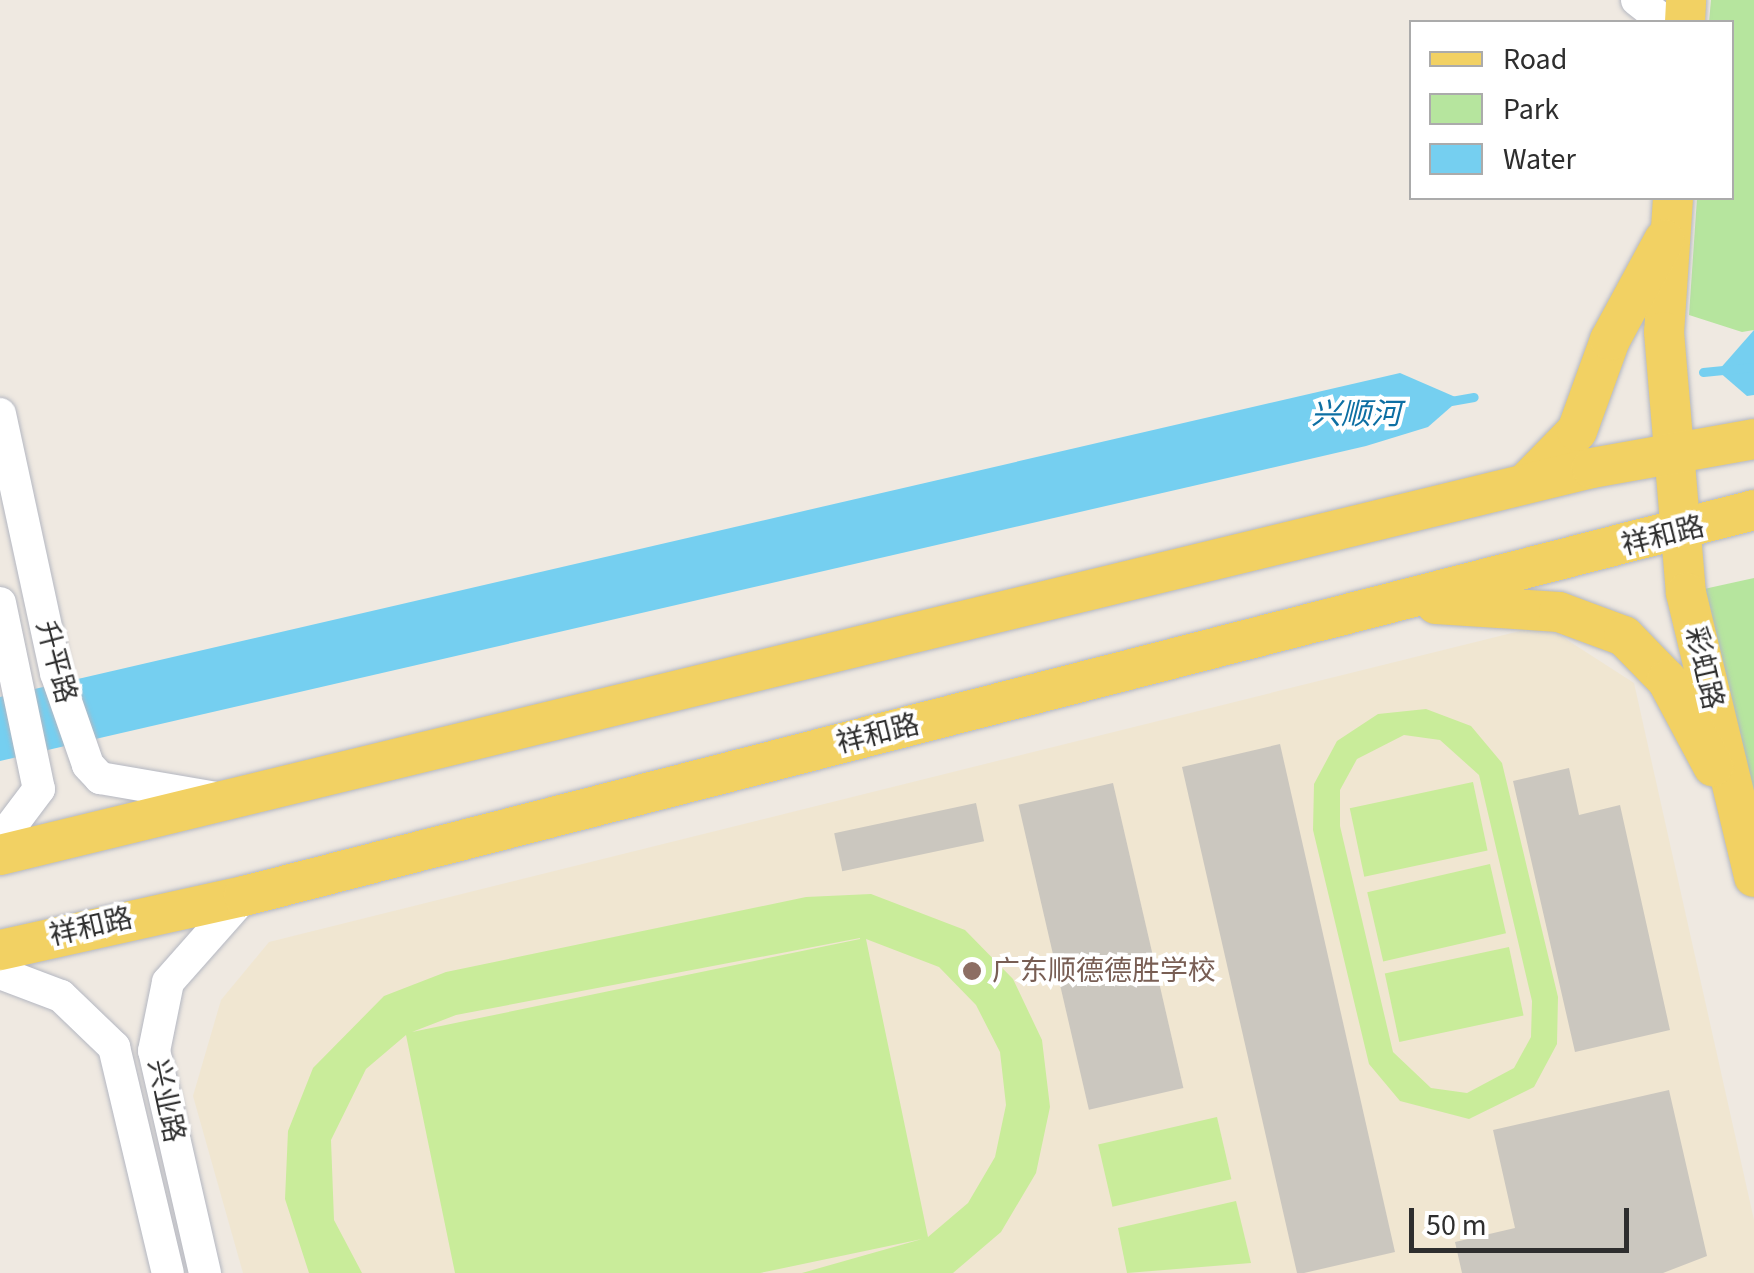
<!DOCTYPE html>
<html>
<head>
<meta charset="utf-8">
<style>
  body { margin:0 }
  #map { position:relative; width:1754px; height:1273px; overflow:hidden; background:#efe9e1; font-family:"Source Sans 3","Noto Sans SC",sans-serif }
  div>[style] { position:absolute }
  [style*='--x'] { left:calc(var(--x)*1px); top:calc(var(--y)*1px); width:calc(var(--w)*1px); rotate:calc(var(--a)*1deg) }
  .education>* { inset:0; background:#f0e6d1 }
  .green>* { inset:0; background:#b6e59e }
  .pitch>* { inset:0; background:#c9ec9a; transform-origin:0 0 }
  .water>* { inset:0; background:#75cff0 }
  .stream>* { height:9px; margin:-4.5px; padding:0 4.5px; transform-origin:4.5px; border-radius:4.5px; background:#75cff0 }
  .building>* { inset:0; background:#cbc7bf; transform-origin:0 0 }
  .roads { filter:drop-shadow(0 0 2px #b4b7c1) drop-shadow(0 0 2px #b4b7c1) }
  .minor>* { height:32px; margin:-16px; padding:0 16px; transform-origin:16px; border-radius:16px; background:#fff }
  .major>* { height:40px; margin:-20px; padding:0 20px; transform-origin:20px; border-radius:20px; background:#f2d163 }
  .dots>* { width:28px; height:28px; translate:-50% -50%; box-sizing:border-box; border:5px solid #fff; border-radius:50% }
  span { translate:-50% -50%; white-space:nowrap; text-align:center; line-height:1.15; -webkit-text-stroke:8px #fff; paint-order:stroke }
  .street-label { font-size:28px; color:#2e2e2e }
  .education-label { font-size:28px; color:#785e54 }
  .left { translate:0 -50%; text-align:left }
  .water-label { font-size:30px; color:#0d6fa3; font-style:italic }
  .legend { position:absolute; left:1409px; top:20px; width:325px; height:180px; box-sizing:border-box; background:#fff; border:2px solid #ababab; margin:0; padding:12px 18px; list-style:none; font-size:30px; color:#2e2e2e }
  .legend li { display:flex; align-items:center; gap:20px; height:50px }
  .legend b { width:50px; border:2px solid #ababab }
  .scale { position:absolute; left:1409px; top:1208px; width:220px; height:45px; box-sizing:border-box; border:5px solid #2e2e2e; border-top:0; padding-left:12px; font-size:30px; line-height:35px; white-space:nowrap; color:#2e2e2e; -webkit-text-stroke:8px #fff; paint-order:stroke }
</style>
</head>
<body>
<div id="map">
  <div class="education">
    <i style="clip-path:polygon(1544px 625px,1634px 683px,1754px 1220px,1754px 1273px,243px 1273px,193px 1096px,221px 1000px,269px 942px)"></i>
  </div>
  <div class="green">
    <i style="clip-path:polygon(1711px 0,1754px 0,1754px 330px,1742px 332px,1689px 315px,1697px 198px,1732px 198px,1732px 22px,1709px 22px)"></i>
    <i style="clip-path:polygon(1754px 578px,1754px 804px,1704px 589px)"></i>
  </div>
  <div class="pitch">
    <i style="clip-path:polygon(evenodd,1426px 709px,1471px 726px,1502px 763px,1558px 997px,1557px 1044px,1534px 1087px,1469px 1119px,1400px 1101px,1369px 1064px,1313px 830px,1314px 784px,1337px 741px,1378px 714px,1426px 709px,1404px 735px,1440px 740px,1479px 775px,1532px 1001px,1531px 1037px,1514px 1068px,1467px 1093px,1431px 1088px,1393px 1052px,1340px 826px,1340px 790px,1357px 759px,1404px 735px)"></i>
    <i style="left:1473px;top:782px;width:70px;height:126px;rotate:78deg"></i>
    <i style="left:1490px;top:864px;width:71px;height:126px;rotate:77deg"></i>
    <i style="clip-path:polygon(evenodd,871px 894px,965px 930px,1013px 979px,1042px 1040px,1050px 1107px,1036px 1173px,1001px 1232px,953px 1273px,802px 1273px,922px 1239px,760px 1273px,455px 1273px,406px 1035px,366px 1069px,331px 1140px,334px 1220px,362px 1273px,309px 1273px,285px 1199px,288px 1131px,313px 1068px,384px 996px,446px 972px,806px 897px,871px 894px,860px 938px,860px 939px,412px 1032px,456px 1015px,860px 938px,871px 894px,866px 939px,939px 967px,976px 1005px,1000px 1052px,1006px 1105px,995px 1157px,968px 1203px,928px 1237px,866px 939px)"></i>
    <i style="left:1509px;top:947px;width:70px;height:127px;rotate:78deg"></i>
    <i style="left:1217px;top:1117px;width:64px;height:122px;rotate:77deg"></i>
    <i style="clip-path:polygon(1236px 1201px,1251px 1263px,1127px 1273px,1118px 1228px)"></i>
  </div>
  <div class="water">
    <i style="clip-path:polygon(1754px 330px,1754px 395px,1747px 396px,1718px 371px)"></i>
    <i style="clip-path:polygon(1400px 373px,1460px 399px,1428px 427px,1366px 446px,0 761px,0 697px)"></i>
  </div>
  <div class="stream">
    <i style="--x:1703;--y:372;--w:51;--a:-5.6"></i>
    <i style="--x:1451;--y:401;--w:23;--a:-10"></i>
  </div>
  <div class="building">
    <i style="clip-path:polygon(1280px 744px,1395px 1252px,1304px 1273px,1297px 1273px,1182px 767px)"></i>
    <i style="clip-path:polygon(1569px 768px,1579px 815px,1620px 805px,1670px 1030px,1575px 1052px,1513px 781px)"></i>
    <i style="left:1113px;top:783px;width:313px;height:97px;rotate:77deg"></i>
    <i style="left:976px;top:803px;width:39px;height:145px;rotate:78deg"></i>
    <i style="clip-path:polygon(1669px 1090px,1707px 1256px,1663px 1273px,1462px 1273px,1455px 1242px,1515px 1228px,1493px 1130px)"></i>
  </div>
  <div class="roads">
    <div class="minor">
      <i style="--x:1637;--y:0;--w:36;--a:38"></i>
      <i style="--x:0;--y:414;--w:265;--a:77.8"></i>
      <i style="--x:56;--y:673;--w:97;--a:70.8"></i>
      <i style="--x:88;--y:765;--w:18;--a:47"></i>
      <i style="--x:100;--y:778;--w:124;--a:9.8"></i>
      <i style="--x:0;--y:603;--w:190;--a:78.2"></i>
      <i style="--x:39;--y:789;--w:65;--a:126.9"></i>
      <i style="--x:0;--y:973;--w:65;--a:20.7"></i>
      <i style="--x:61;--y:996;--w:74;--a:43.9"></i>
      <i style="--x:114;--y:1047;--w:232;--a:76.6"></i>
      <i style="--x:205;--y:1273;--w:228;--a:-102.9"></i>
      <i style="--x:154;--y:1051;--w:70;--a:-78.5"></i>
      <i style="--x:168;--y:982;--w:115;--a:-48.5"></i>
    </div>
    <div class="major">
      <i style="--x:1685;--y:22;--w:22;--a:-87"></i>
      <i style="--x:1673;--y:198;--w:134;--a:93.8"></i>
      <i style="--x:1664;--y:332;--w:262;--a:85.2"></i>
      <i style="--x:1686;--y:593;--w:292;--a:76.5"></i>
      <i style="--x:1527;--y:482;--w:71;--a:-45.6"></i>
      <i style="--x:1577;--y:431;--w:97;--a:-70.1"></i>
      <i style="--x:1610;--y:340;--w:114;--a:-61.6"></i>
      <i style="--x:1436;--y:604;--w:123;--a:3.7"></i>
      <i style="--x:1559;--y:612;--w:69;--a:20.3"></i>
      <i style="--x:1624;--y:636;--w:62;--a:45.7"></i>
      <i style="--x:1667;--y:680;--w:98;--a:61.9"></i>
      <i style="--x:0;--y:855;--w:1638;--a:-13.66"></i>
      <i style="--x:1592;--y:468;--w:165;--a:-10.1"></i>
      <i style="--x:0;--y:950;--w:250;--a:-12.5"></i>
      <i style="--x:244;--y:896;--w:1559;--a:-14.34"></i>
    </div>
  </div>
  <div class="dots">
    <i style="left:972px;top:971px;background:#8d6e63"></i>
  </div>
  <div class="street-label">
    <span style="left:1663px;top:536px;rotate:-14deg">祥和路</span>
    <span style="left:56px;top:662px;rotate:75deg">升平路</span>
    <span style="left:1704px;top:668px;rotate:77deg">彩虹路</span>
    <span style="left:878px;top:734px;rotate:-14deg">祥和路</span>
    <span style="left:91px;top:927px;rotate:-13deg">祥和路</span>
    <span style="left:166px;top:1101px;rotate:78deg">兴业路</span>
  </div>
  <div class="education-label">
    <span class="left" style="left:992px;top:971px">广东顺德德胜学校</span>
  </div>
  <div class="water-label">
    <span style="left:1356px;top:415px">兴顺河</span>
  </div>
  <ul class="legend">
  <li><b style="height:12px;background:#f2d163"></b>Road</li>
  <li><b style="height:28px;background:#b6e59e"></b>Park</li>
  <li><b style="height:28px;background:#75cff0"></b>Water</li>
  </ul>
  <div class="scale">50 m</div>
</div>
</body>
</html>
